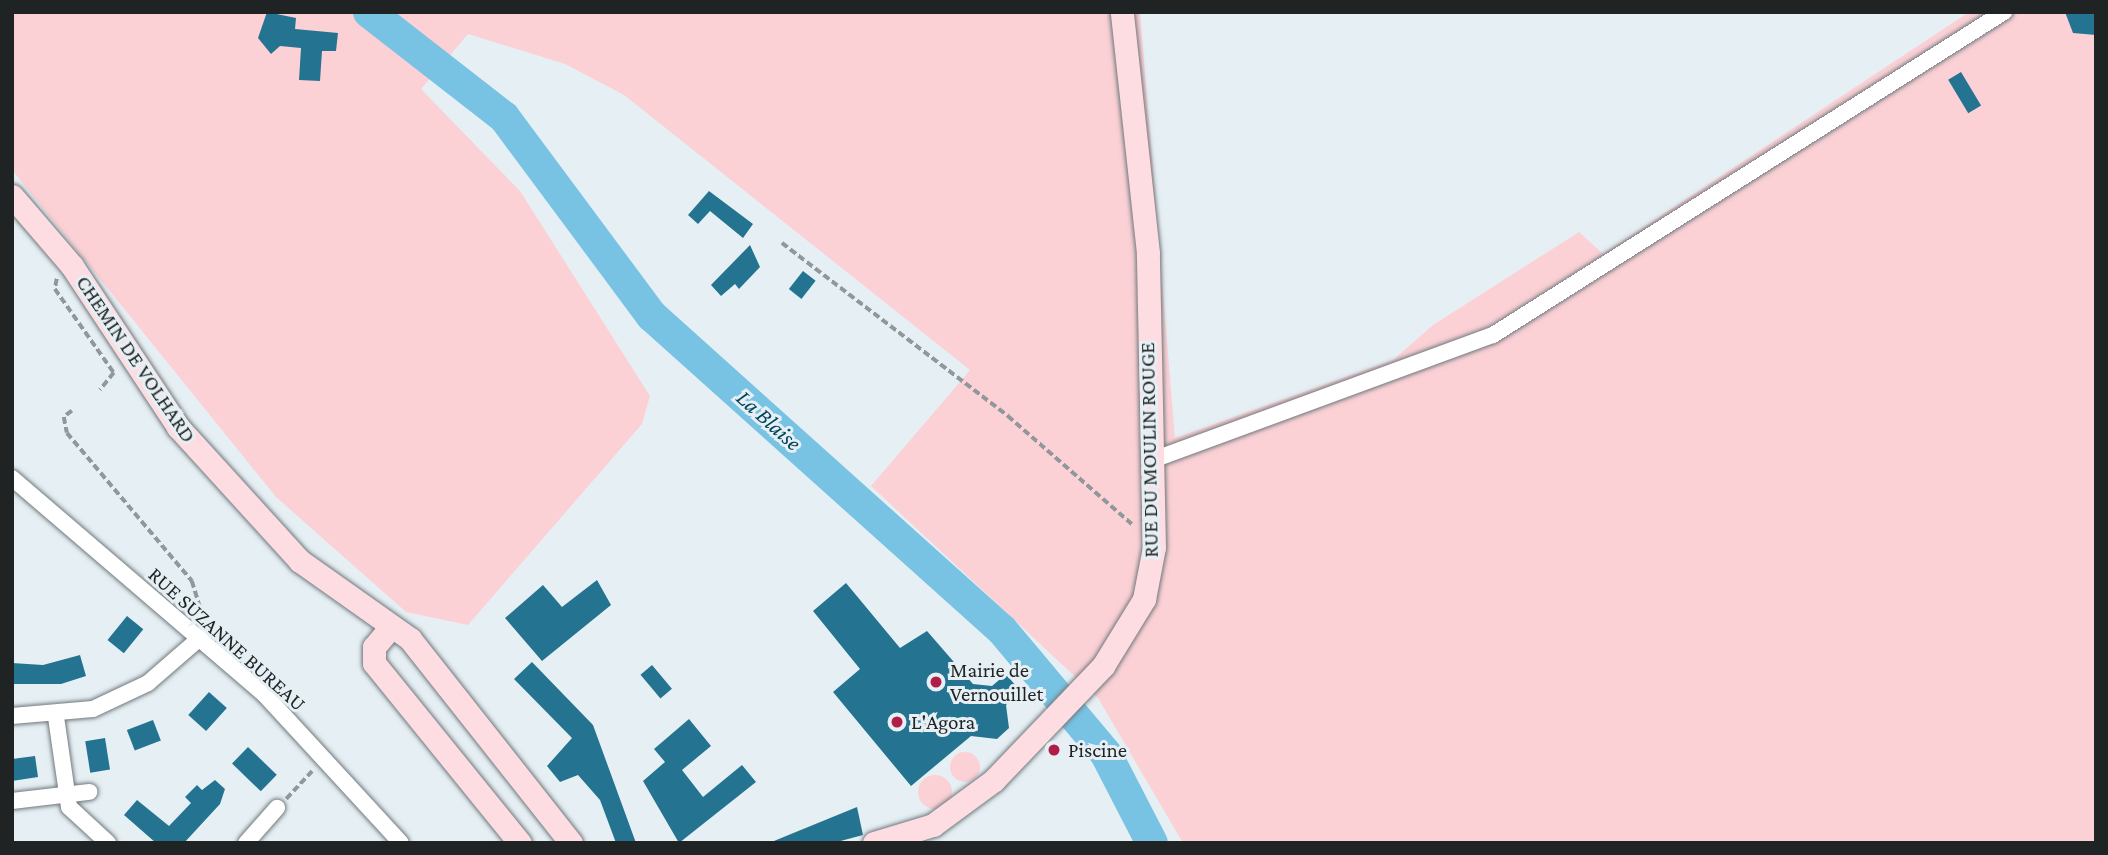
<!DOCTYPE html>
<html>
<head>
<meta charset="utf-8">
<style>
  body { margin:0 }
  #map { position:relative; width:2108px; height:855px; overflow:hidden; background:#e6f0f4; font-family:"Crimson Pro",serif }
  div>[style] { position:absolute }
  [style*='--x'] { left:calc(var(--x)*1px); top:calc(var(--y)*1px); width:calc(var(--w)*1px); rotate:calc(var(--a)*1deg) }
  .green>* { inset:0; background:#fbd1d6 }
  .round { border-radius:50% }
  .river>* { height:32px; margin:-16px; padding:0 16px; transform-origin:16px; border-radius:16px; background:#78c3e3 }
  .building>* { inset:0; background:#247491; transform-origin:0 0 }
  .path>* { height:3.5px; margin-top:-1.75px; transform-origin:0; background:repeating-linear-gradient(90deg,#91989b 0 7px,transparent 0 10.5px) }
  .roads { filter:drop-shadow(0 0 2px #70797d) drop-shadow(0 0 2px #70797d) }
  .street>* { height:16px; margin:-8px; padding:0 8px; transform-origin:8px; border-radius:8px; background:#fff }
  .secondary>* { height:23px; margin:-11.5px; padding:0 11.5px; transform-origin:11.5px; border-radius:11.5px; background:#fddce2 }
  .dots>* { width:19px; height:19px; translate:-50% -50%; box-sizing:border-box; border:4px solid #e6f0f4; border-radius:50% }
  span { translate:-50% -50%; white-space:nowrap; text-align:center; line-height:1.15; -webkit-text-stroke:6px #e6f0f4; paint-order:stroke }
  .street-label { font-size:21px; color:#1f2324 }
  .poi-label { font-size:21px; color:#1f2324 }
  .left { translate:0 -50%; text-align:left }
  .water-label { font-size:23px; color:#00455b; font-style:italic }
  .frame { position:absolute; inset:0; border:14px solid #1f2324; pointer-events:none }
</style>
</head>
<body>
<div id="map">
  <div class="green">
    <i style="clip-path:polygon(12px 12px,1140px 12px,1175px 438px,1393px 360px,1433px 325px,1579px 232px,1603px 254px,1969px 12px,2096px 12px,2096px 843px,1183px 843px,1098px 698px,871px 486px,970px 370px,624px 95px,565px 64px,468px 34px,421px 89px,520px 191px,650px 396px,642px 424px,468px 625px,406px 612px,276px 497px,12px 170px)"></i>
    <i class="round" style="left:950px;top:752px;width:30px;height:30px"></i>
    <i class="round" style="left:918px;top:775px;width:34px;height:34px"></i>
  </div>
  <div class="river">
    <i style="--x:369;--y:12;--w:171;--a:37.9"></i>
    <i style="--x:504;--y:117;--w:248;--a:53.4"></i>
    <i style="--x:652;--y:316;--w:470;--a:41.9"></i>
    <i style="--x:1002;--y:630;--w:162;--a:50"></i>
    <i style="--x:1106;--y:754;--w:100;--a:62.7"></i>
  </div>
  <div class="building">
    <i style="clip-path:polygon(267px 12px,296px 18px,295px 29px,338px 33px,336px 51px,322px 51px,320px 81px,299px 80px,301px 48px,280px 46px,271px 54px,258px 38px)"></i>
    <i style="clip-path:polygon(2065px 12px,2096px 12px,2096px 35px,2073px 33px)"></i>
    <i style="left:1961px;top:72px;width:39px;height:15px;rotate:59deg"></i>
    <i style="clip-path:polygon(709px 191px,753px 224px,743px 238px,710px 211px,698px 224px,688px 215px)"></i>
    <i style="clip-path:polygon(750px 245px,760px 267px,739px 289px,735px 284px,721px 296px,711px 285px)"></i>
    <i style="left:803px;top:271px;width:16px;height:23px;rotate:38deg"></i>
    <i style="clip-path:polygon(597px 580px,611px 605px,542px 661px,505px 618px,543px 585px,562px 607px)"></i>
    <i style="clip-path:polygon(846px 583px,900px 648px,927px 631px,973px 684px,992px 686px,1006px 674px,1021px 692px,1006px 705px,1009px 728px,997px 739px,971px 736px,911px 786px,833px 692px,860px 669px,813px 611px)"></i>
    <i style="left:127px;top:616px;width:21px;height:31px;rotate:39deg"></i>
    <i style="clip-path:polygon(80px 655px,86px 676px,61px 684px,12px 684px,12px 663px,43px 665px)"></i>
    <i style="clip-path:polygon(532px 662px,593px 725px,636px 843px,616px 843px,600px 800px,578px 775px,560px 782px,547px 766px,572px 738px,514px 679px)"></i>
    <i style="left:652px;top:665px;width:31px;height:15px;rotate:50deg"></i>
    <i style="left:209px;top:692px;width:24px;height:31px;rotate:42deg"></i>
    <i style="clip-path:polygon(689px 719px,711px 746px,682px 770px,703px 797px,742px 765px,756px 782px,679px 843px,643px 781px,665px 762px,654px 749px)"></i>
    <i style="left:153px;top:720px;width:22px;height:28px;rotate:69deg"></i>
    <i style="left:105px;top:738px;width:32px;height:20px;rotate:81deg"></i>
    <i style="left:248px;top:747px;width:40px;height:23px;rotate:44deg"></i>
    <i style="clip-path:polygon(35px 756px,38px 777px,12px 781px,12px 759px)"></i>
    <i style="clip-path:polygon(215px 780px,225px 789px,220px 804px,184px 843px,156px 843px,124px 815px,137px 800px,169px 826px,191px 803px,185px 797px,197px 785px,202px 790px)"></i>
    <i style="clip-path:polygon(857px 807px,863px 835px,833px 843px,769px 843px)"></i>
  </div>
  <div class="path">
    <i style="--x:782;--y:243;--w:285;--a:37.4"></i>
    <i style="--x:1008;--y:416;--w:166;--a:41.1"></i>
    <i style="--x:57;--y:279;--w:10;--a:101"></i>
    <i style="--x:55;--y:289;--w:103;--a:54.9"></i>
    <i style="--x:114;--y:373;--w:22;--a:129"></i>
    <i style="--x:72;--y:411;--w:10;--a:143"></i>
    <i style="--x:64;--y:417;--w:16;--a:79"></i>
    <i style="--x:67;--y:433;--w:194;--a:49.8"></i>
    <i style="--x:192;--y:581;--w:44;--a:72.8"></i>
    <i style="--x:286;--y:799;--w:38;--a:-47"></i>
  </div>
  <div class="roads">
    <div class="street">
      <i style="--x:1150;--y:461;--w:365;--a:-20.2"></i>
      <i style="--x:1493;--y:335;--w:605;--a:-32.3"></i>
      <i style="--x:12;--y:478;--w:332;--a:40.6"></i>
      <i style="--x:264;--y:694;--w:202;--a:47.4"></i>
      <i style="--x:12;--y:716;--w:81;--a:-4.9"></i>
      <i style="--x:93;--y:709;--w:61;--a:-25.3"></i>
      <i style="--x:148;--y:683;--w:69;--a:-40.9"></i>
      <i style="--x:56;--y:717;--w:91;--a:81.8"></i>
      <i style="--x:69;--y:807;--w:53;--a:42.7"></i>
      <i style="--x:12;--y:801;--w:78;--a:-6.7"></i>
      <i style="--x:246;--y:843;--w:47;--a:-48.5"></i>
    </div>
    <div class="secondary">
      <i style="--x:12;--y:196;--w:92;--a:49.4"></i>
      <i style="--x:72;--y:266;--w:193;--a:56.6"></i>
      <i style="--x:178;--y:427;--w:181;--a:47.7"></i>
      <i style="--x:300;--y:561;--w:135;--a:35.3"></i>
      <i style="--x:410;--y:639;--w:260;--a:51.7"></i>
      <i style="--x:390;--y:628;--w:25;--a:130"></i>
      <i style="--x:374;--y:647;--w:16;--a:90"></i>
      <i style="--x:374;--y:663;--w:232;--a:51"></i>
      <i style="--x:874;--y:843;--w:62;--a:-17"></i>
      <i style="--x:933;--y:825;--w:76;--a:-36.4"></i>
      <i style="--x:994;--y:780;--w:158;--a:-46.3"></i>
      <i style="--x:1103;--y:666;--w:79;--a:-58.5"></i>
      <i style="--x:1144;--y:599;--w:53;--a:-79.1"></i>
      <i style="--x:1154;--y:547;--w:294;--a:-91.2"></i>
      <i style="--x:1148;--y:253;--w:242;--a:-96.2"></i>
    </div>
  </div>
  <div class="dots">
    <i style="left:936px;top:682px;background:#af1d49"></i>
    <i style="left:897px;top:722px;background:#af1d49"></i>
    <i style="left:1054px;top:750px;background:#af1d49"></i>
  </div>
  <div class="street-label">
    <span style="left:136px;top:359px;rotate:56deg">CHEMIN DE VOLHARD</span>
    <span style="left:1149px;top:450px;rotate:-91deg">RUE DU MOULIN ROUGE</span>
    <span style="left:227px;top:639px;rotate:42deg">RUE SUZANNE BUREAU</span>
  </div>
  <div class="poi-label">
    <span class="left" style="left:950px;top:682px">Mairie de<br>Vernouillet</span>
    <span class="left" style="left:911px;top:722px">L'Agora</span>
    <span class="left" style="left:1068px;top:750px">Piscine</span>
  </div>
  <div class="water-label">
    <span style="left:769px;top:420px;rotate:42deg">La Blaise</span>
  </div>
  <div class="frame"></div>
</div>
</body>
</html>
